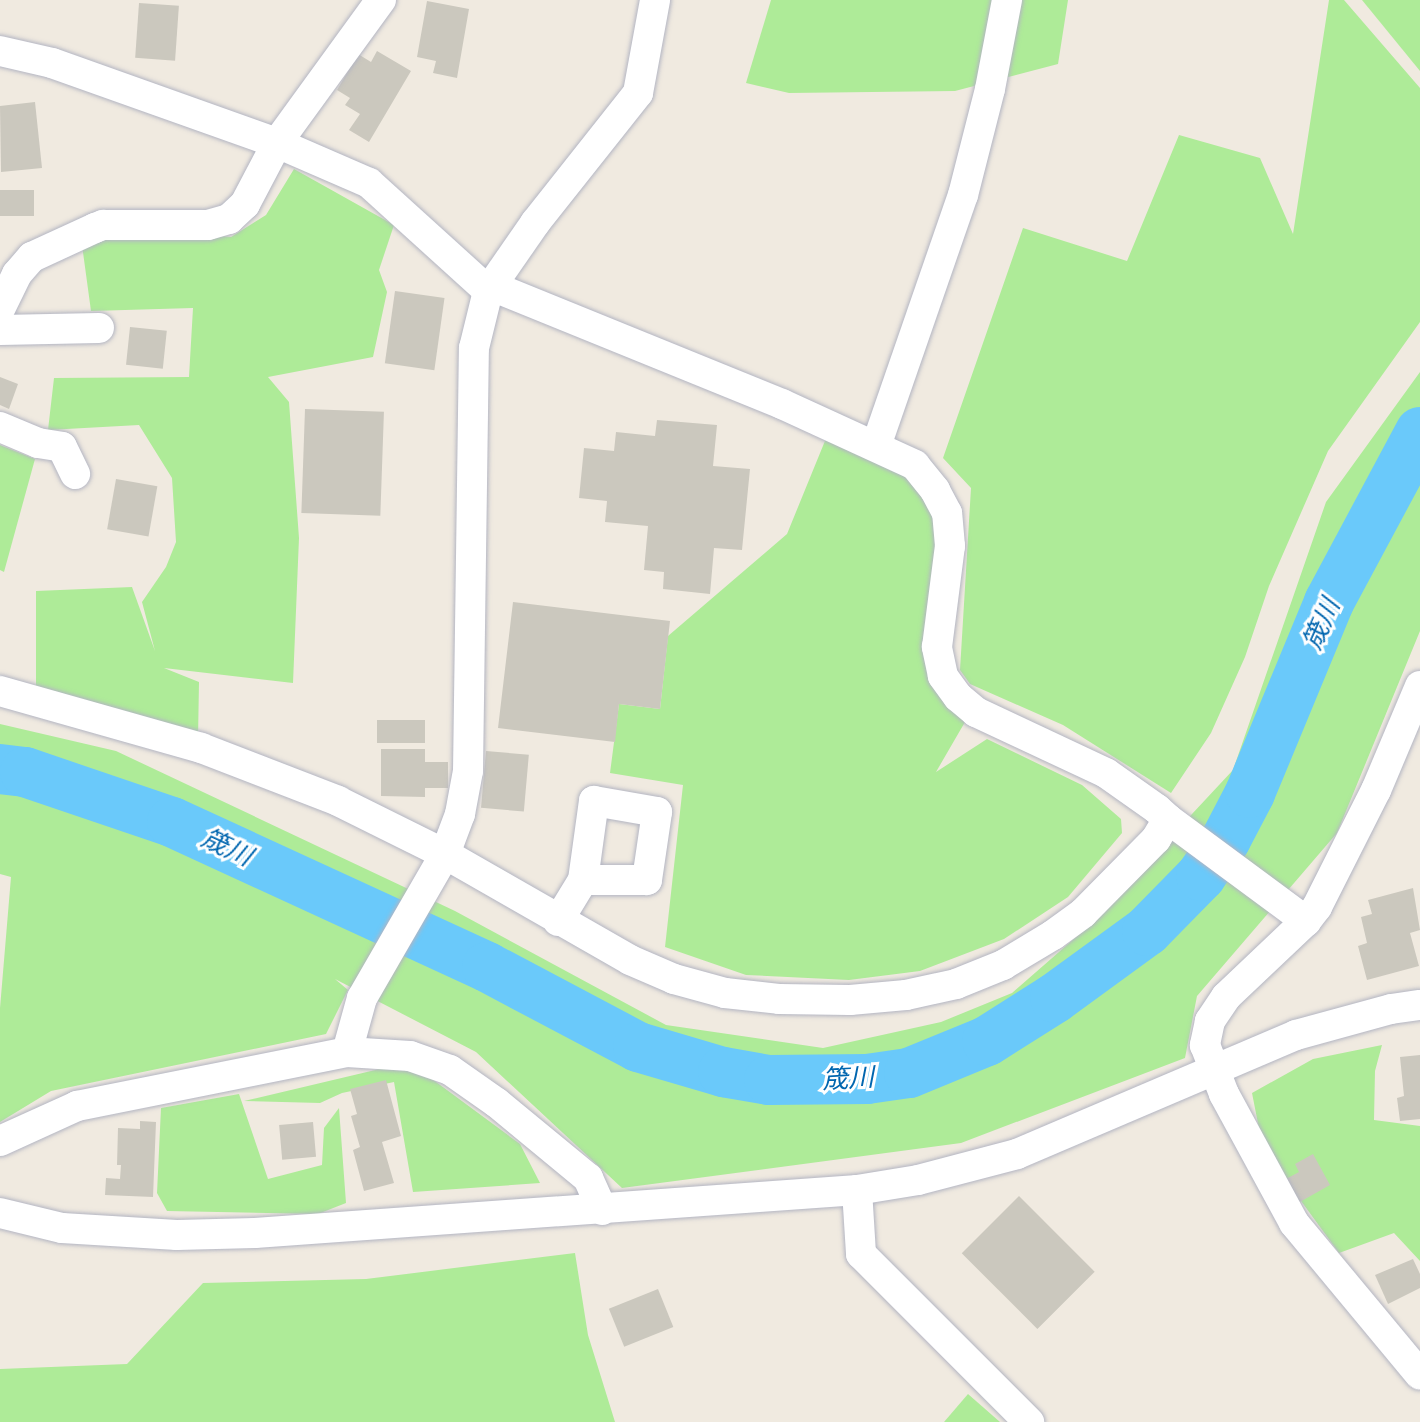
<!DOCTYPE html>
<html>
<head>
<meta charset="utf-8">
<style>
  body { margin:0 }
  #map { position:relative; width:1420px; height:1422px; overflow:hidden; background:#f0eae0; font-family:"IBM Plex Sans","Noto Sans JP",sans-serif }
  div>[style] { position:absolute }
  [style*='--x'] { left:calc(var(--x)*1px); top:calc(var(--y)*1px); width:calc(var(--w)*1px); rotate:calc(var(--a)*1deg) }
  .green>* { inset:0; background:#aeeb98 }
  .river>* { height:50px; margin:-25px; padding:0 25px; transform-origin:25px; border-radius:25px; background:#6ac9fa }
  .building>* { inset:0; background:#cbc8be; transform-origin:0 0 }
  .roads { filter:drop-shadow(0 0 2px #b3b5c2) drop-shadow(0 0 2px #b3b5c2) }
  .minor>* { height:30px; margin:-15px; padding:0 15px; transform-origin:15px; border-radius:15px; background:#fff }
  span { translate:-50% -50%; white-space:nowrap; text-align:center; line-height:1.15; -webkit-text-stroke:6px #fff; paint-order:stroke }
  .water-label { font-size:26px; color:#0066af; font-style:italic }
</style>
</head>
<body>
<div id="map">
  <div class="green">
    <i style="clip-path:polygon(771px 0,1068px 0,1058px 64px,955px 91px,789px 93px,746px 83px)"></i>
    <i style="clip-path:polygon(1329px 0,1344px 0,1420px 88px,1420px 322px,1328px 451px,1269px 586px,1245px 657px,1211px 733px,1171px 793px,1063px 725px,970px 684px,960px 670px,971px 488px,943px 458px,1023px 228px,1127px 261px,1179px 135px,1260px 158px,1293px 234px)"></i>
    <i style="clip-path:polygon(1362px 0,1420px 0,1420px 71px)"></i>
    <i style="clip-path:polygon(294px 169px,394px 225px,379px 270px,387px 292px,373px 357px,268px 377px,289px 402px,299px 538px,293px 683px,164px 668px,199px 682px,198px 739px,36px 691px,36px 591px,132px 587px,155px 651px,142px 602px,166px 567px,176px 542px,172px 478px,139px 425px,48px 430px,54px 378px,189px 377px,193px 308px,91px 311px,82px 245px,103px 225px,231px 237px,266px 215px)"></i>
    <i style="clip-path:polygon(1420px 372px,1420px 631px,1337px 833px,1197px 996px,1185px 1058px,961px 1143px,622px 1188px,476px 1052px,335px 979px,348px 990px,326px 1034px,51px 1091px,0 1122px,0 1008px,11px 877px,0 874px,0 724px,116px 751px,455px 911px,666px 1025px,823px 1048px,941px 1022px,1012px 993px,1083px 931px,1233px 770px,1326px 502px)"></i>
    <i style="clip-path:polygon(827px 436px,904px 474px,925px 500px,936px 523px,939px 556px,926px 657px,965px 722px,936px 772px,987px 739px,1082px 785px,1121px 819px,1122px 833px,1068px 897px,1004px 939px,920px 971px,849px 980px,746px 975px,665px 947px,683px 785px,610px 773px,619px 704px,660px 709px,668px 636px,787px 534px)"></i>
    <i style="clip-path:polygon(0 445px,35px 459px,4px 572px,0 570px)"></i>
    <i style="clip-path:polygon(1382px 1045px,1375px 1071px,1374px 1120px,1420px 1126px,1420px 1261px,1394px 1233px,1339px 1253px,1263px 1149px,1252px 1093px,1313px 1059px)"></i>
    <i style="clip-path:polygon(409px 1062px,520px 1144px,540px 1183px,413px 1192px,394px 1082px,342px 1093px,320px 1103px,244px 1101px)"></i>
    <i style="clip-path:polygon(239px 1094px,268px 1179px,322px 1165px,324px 1128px,339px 1108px,346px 1203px,318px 1214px,167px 1211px,157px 1193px,161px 1108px)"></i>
    <i style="clip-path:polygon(575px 1253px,588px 1335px,615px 1422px,0 1422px,0 1369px,127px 1364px,203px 1283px,366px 1279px)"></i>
    <i style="clip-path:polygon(968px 1394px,1000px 1422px,944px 1422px)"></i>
  </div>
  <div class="river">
    <i style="--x:0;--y:769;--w:25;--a:7"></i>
    <i style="--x:25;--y:772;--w:155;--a:18.8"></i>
    <i style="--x:172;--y:822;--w:347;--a:24.7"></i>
    <i style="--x:487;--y:967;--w:171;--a:27.9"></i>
    <i style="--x:638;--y:1047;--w:89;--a:16.4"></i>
    <i style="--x:723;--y:1072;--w:47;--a:9.9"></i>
    <i style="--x:769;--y:1080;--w:98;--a:-0.6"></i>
    <i style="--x:867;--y:1079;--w:42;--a:-8.1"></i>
    <i style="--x:909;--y:1073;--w:84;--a:-22.3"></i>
    <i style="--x:987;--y:1041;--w:80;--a:-32.3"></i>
    <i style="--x:1055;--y:998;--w:114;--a:-36.1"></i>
    <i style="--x:1147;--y:931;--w:77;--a:-45.5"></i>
    <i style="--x:1201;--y:876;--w:45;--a:-56"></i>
    <i style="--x:1226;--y:839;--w:52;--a:-62.4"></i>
    <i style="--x:1250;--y:793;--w:207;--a:-67.5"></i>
    <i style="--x:1329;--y:602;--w:193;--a:-61.8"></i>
  </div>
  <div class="building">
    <i style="clip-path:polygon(427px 1px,469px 9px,457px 78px,433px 73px,436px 61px,417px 57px)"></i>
    <i style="left:139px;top:3px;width:40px;height:55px;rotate:4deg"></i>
    <i style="clip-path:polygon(377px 51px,411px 71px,369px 142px,349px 130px,360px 114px,345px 105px,350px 98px,337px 90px,358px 54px,371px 62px)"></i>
    <i style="clip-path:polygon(35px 102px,42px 168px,1px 172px,0 106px)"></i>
    <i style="left:34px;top:190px;width:26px;height:34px;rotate:90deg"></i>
    <i style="left:395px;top:291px;width:50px;height:73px;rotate:8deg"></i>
    <i style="left:130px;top:327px;width:37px;height:38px;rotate:6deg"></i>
    <i style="clip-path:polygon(0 377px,18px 384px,9px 409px,0 405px)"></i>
    <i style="left:305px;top:409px;width:79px;height:104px;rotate:2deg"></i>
    <i style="clip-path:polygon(657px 420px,717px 425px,713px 466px,750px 469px,742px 550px,714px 548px,710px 594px,663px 589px,664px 572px,644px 570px,648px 526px,605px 522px,607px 501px,579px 498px,584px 448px,614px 451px,616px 432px,655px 436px)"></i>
    <i style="left:116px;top:479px;width:42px;height:51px;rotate:10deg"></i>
    <i style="clip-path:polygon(513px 602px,670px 621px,660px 709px,619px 704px,615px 742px,498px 728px)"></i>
    <i style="left:377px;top:720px;width:48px;height:23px"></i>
    <i style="clip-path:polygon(381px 749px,425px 749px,425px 762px,448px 762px,448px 788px,425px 788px,425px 797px,381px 796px)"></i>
    <i style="left:486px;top:751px;width:43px;height:57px;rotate:5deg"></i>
    <i style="clip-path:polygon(1413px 888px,1420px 930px,1410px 933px,1419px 966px,1367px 980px,1358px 946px,1367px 943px,1361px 917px,1372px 914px,1368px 900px)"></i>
    <i style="clip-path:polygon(1420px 1055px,1420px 1119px,1400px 1121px,1397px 1098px,1404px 1096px,1400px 1057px)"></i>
    <i style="clip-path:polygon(386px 1080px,401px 1136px,382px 1142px,394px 1183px,364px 1191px,353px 1150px,360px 1147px,351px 1116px,357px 1114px,350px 1089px)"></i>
    <i style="clip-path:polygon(140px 1121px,156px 1122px,153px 1197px,105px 1195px,106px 1178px,120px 1179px,121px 1165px,117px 1165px,118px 1128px,140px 1129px)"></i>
    <i style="left:313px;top:1122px;width:35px;height:34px;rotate:85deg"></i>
    <i style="clip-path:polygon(1313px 1154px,1330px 1185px,1298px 1203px,1286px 1179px,1299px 1172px,1295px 1164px)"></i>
    <i style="left:1019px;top:1196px;width:107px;height:81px;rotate:45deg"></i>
    <i style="clip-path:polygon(1413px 1259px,1420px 1274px,1420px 1288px,1388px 1304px,1375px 1275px)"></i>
    <i style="left:658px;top:1289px;width:41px;height:53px;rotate:68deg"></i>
  </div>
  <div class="roads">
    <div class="minor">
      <i style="--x:0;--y:51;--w:53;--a:13"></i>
      <i style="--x:52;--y:63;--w:239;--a:19.6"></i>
      <i style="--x:277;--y:143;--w:100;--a:23.5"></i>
      <i style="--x:369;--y:183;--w:161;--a:42.2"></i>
      <i style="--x:0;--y:309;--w:39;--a:-64"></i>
      <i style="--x:17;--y:274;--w:23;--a:-49"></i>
      <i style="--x:32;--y:257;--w:69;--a:-24.7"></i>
      <i style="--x:95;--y:228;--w:9;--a:-21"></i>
      <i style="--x:103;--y:225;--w:105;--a:0"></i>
      <i style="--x:208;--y:225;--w:22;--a:-16"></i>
      <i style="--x:229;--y:219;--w:22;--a:-43"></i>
      <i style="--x:245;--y:204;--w:69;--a:-62.3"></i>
      <i style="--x:277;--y:143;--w:177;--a:-54"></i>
      <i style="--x:0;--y:330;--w:99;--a:-1.2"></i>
      <i style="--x:0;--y:427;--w:41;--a:22.8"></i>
      <i style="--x:38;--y:443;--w:24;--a:9"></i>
      <i style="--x:62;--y:447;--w:30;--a:64"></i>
      <i style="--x:876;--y:446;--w:266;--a:-70.9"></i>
      <i style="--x:963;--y:195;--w:109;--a:-75.7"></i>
      <i style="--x:990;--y:89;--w:91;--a:-79.2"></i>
      <i style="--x:1420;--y:686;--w:113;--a:112.9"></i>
      <i style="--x:1376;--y:790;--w:131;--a:116.8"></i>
      <i style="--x:1317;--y:907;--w:18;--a:128"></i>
      <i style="--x:1306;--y:921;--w:110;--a:136.5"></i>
      <i style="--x:1226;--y:997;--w:29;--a:124"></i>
      <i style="--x:1210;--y:1021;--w:25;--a:102"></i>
      <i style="--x:1205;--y:1045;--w:53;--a:68.8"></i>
      <i style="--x:1224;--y:1094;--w:147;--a:61.5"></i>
      <i style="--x:1294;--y:1223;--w:197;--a:50.3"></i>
      <i style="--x:0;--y:691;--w:209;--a:15.8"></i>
      <i style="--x:201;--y:748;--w:147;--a:21.1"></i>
      <i style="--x:338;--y:801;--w:119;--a:26.4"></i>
      <i style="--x:445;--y:854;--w:213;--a:29.8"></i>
      <i style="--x:630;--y:960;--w:48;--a:23.4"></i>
      <i style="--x:674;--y:979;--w:53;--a:15.4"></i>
      <i style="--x:725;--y:993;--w:54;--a:6.3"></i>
      <i style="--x:779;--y:999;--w:71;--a:0.8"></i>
      <i style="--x:850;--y:1000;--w:56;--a:-5.1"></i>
      <i style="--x:906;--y:995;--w:51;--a:-12.4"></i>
      <i style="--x:956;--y:984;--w:51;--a:-22"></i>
      <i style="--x:1003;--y:965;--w:58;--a:-31"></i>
      <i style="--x:1053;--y:935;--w:37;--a:-36"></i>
      <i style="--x:1083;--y:913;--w:104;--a:-45.4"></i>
      <i style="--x:1156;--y:839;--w:23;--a:-59"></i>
      <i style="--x:1168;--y:819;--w:15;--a:-138"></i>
      <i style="--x:1157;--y:809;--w:62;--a:-144.8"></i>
      <i style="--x:1106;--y:773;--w:144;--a:-154.9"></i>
      <i style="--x:976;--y:712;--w:23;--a:-140"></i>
      <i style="--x:958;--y:697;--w:26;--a:-126"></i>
      <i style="--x:943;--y:676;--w:30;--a:-102"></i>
      <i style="--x:937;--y:647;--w:102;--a:-82.7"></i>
      <i style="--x:950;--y:546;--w:33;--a:-95"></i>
      <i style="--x:947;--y:513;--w:26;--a:-118"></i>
      <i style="--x:935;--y:490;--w:32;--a:-129"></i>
      <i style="--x:915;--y:465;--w:146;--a:-155.4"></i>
      <i style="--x:782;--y:404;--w:314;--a:-157.9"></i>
      <i style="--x:1168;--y:819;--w:172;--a:36.5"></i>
      <i style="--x:558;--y:921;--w:48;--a:-58.6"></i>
      <i style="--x:583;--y:880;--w:80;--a:-82.1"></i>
      <i style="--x:594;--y:801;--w:64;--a:9.9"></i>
      <i style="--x:657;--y:812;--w:69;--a:98.4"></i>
      <i style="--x:647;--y:880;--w:64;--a:180"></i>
      <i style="--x:347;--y:1052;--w:56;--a:-74.5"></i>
      <i style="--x:362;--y:998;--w:166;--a:-60"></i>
      <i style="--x:445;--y:854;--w:43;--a:-69.4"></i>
      <i style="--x:460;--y:814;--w:44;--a:-79.5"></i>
      <i style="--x:468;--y:771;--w:423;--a:-89.2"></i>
      <i style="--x:474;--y:348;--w:59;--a:-76.2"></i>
      <i style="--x:488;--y:291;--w:83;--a:-55.3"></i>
      <i style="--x:535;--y:223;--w:166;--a:-51.6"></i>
      <i style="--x:638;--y:93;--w:95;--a:-79.6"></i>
      <i style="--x:0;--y:1141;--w:85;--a:-24.4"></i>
      <i style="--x:77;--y:1106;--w:275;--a:-11.3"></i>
      <i style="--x:347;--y:1052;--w:63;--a:3.6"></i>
      <i style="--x:410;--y:1056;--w:42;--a:19.3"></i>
      <i style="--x:450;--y:1070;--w:57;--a:35.1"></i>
      <i style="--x:497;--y:1103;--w:118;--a:39.5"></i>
      <i style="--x:588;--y:1178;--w:35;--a:66"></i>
      <i style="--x:857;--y:1190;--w:64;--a:86.4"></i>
      <i style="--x:861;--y:1254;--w:238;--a:45"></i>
      <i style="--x:0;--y:1213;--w:64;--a:13.6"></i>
      <i style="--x:62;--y:1228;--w:115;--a:3.5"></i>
      <i style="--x:177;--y:1235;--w:78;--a:-1.5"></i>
      <i style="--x:255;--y:1233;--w:604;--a:-4.09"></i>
      <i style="--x:857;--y:1190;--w:62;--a:-9.3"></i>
      <i style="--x:918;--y:1180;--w:102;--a:-14.7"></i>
      <i style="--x:1017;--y:1154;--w:303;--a:-23.1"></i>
      <i style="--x:1296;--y:1035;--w:98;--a:-15.3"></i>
      <i style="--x:1391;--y:1009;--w:29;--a:-8"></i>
    </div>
  </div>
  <div class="water-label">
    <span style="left:1321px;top:624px;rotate:-66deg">筬川</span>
    <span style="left:227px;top:847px;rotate:25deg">筬川</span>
    <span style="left:848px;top:1078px;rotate:-3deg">筬川</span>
  </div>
</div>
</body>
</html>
